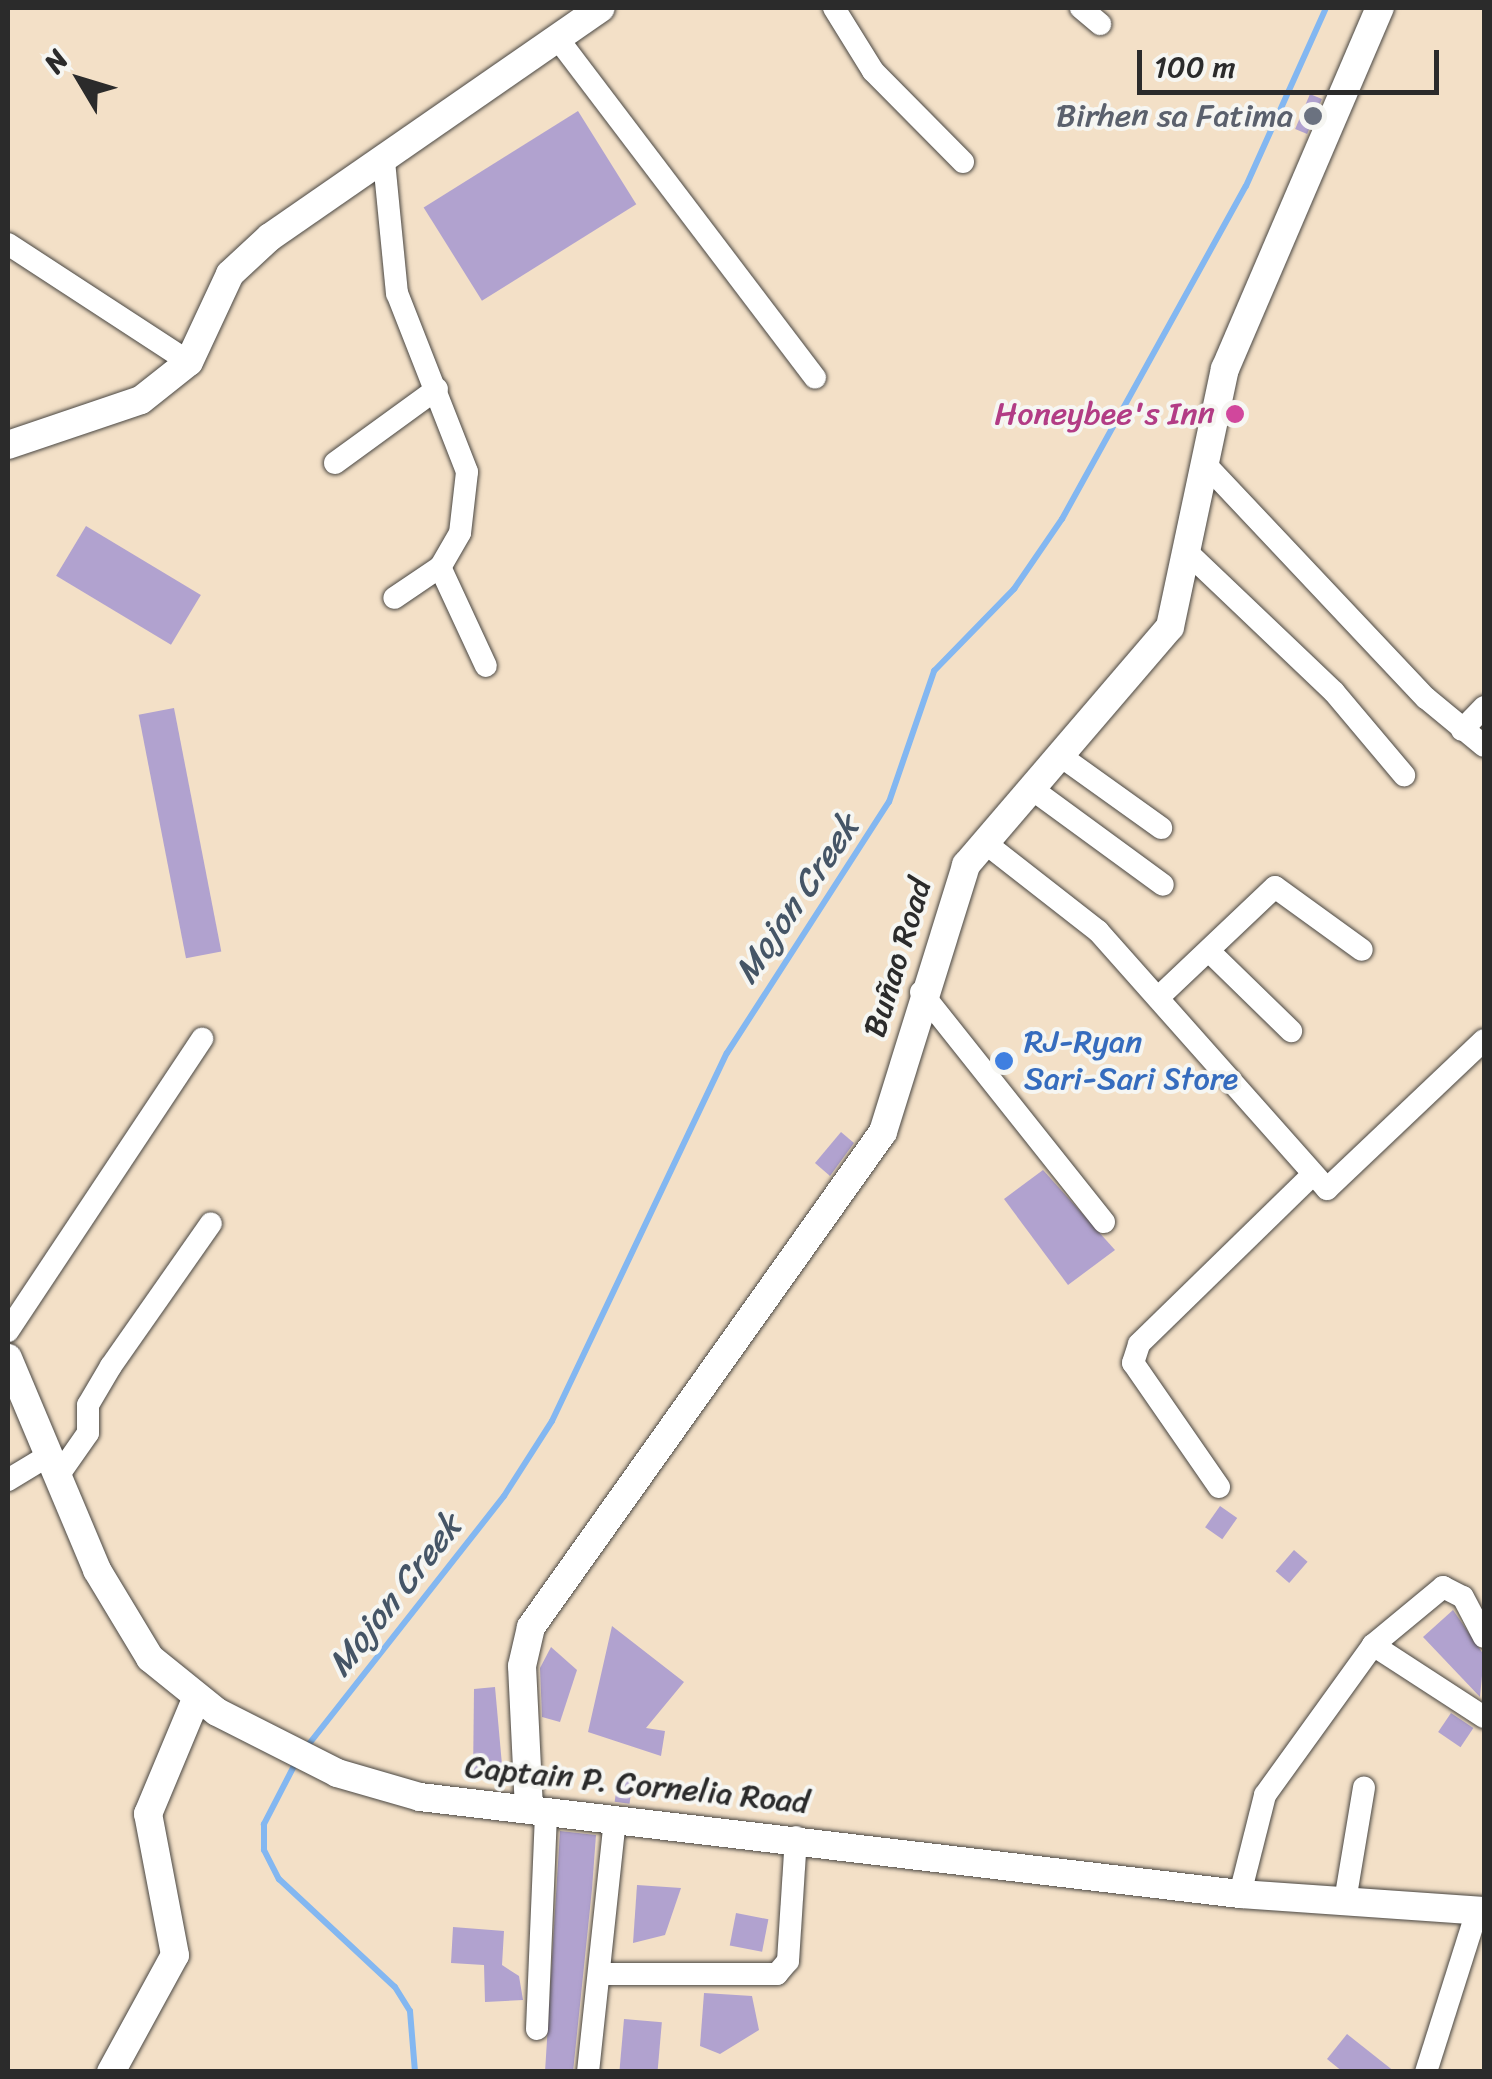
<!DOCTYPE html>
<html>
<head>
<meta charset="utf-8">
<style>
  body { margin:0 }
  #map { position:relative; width:1492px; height:2079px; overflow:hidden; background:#f3e0c7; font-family:Sriracha,sans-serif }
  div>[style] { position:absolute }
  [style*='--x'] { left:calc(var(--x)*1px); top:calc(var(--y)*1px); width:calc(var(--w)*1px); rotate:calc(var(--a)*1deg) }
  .stream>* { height:6px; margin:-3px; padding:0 3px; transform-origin:3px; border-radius:3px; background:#83b7f1 }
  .building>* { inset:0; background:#b1a2cf; transform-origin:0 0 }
  .roads { filter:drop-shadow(0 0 2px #494642) drop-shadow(0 0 2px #494642) }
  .minor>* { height:22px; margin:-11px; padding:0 11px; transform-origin:11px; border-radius:11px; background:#fff }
  .tertiary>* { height:28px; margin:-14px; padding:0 14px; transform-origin:14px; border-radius:14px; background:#fff }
  .dots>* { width:28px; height:28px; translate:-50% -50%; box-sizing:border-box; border:5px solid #f6f6f2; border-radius:50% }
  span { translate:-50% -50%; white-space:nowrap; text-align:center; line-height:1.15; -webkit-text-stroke:8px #f6f6f2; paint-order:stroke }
  .worship-label { font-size:32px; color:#5b616d }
  .right { translate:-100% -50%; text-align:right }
  .hotel-label { font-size:32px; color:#b23c85 }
  .street-label { font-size:32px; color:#2b2b2b }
  .shop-label { font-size:32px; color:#366cbe }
  .left { translate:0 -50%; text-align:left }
  .water-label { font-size:35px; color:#455566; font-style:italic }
  .frame { position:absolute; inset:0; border:10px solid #2b2b2b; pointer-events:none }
  .north { position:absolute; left:30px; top:30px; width:100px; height:100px; -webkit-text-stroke:8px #f6f6f2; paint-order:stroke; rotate:308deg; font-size:28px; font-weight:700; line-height:40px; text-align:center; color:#2b2b2b }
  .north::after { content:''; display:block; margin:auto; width:35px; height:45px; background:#2b2b2b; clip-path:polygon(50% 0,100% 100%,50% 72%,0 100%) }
  .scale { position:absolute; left:1137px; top:50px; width:302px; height:45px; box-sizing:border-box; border:5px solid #2b2b2b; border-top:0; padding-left:12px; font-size:30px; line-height:35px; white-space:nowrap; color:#2b2b2b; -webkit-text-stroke:8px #f6f6f2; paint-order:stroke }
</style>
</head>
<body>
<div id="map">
  <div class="stream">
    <i style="--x:305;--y:1749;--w:322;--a:-51.8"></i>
    <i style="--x:504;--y:1496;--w:89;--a:-57.4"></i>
    <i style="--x:552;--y:1421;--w:407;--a:-64.6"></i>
    <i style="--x:727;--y:1053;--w:299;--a:-57.2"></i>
    <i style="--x:889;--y:802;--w:139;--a:-71"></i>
    <i style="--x:934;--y:671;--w:115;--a:-45.7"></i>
    <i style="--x:1014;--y:589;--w:85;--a:-55.6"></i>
    <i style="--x:1062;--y:519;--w:380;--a:-61.1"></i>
    <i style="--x:1246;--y:186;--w:195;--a:-65.8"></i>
    <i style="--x:295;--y:1764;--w:68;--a:117.3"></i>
    <i style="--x:264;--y:1824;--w:26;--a:90"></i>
    <i style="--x:264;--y:1850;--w:33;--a:63"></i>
    <i style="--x:279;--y:1879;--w:158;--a:43"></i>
    <i style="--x:395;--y:1987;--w:28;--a:58"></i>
    <i style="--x:410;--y:2011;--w:61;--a:85.3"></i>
  </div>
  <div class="building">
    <i style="left:1310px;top:94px;width:13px;height:38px;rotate:23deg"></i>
    <i style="left:578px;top:111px;width:110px;height:182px;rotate:58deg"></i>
    <i style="left:86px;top:526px;width:134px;height:58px;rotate:31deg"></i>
    <i style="left:174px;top:708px;width:248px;height:36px;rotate:79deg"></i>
    <i style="clip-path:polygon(841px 1132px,854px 1143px,830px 1176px,815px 1163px)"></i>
    <i style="clip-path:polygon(1043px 1170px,1115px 1250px,1068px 1285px,1004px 1199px)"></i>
    <i style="left:1220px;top:1506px;width:21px;height:26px;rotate:35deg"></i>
    <i style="left:1294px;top:1550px;width:18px;height:28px;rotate:41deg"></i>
    <i style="clip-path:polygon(1453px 1610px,1484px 1655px,1480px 1697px,1423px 1637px)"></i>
    <i style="clip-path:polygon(612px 1626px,684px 1682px,646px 1728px,665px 1731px,661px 1756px,588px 1732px)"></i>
    <i style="clip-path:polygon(551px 1647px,577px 1670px,560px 1722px,542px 1717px,540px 1668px)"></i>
    <i style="clip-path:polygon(495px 1687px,503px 1776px,473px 1777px,474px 1689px)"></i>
    <i style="left:1451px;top:1713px;width:27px;height:23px;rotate:34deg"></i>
    <i style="left:618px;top:1778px;width:15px;height:24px;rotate:8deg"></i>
    <i style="clip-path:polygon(560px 1831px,596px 1835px,592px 1889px,573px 2072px,545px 2072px)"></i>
    <i style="clip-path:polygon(637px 1885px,681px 1888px,665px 1935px,633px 1943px)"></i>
    <i style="left:736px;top:1913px;width:33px;height:33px;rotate:11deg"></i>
    <i style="clip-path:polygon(453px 1927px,504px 1931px,502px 1965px,519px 1976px,523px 2000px,485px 2002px,484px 1965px,451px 1963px)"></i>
    <i style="clip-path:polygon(704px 1993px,752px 1996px,759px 2030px,720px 2054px,700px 2046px)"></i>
    <i style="left:624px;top:2019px;width:38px;height:53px;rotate:5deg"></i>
    <i style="clip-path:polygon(1347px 2034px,1395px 2072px,1343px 2072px,1327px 2059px)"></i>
  </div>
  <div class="roads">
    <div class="minor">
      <i style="--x:834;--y:8;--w:74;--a:58.2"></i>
      <i style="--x:873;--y:71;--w:128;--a:45.3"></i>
      <i style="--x:1081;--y:8;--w:25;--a:40"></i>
      <i style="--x:558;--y:39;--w:425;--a:52.8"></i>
      <i style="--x:384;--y:161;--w:133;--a:84.4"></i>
      <i style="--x:397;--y:293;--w:192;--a:68.6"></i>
      <i style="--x:467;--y:472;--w:61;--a:96.5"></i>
      <i style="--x:460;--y:533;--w:39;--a:120"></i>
      <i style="--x:440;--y:567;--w:55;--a:146"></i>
      <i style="--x:8;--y:244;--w:216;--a:33.1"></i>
      <i style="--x:335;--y:463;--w:126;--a:-36"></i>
      <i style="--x:1207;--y:466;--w:319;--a:46.7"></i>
      <i style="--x:1426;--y:698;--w:75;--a:39.6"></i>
      <i style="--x:1187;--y:552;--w:203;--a:43.6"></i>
      <i style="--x:1334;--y:692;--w:109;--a:49.9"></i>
      <i style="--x:440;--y:567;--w:109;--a:65.1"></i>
      <i style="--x:1462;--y:730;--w:32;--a:-46"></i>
      <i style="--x:1062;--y:757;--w:122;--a:35.6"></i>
      <i style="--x:1032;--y:789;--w:162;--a:36.2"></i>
      <i style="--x:984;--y:842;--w:145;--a:38"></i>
      <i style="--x:1098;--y:931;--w:345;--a:48.4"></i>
      <i style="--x:1327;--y:1189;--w:216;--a:-43.5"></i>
      <i style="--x:1211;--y:953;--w:112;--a:44.3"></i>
      <i style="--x:921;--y:992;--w:294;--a:51.5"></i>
      <i style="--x:1161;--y:995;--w:157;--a:-43.5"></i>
      <i style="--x:1275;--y:887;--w:107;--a:35.9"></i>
      <i style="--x:8;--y:1331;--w:351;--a:-56.4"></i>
      <i style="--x:58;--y:1476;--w:52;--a:-55.1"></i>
      <i style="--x:88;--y:1433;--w:28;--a:-90"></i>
      <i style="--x:88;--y:1405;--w:45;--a:-59.5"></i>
      <i style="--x:111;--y:1366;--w:174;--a:-55"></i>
      <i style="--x:8;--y:1480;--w:50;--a:-31.2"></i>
      <i style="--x:1219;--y:1487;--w:151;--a:-124.7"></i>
      <i style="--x:1133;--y:1363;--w:20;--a:-72"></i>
      <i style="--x:1139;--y:1344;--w:242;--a:-44.3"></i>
      <i style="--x:1373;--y:1645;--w:132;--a:33"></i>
      <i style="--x:1240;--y:1894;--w:102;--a:-75.8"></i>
      <i style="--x:1265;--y:1795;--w:185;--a:-54.2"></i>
      <i style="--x:1373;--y:1645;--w:91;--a:-39.6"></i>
      <i style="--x:1443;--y:1587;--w:22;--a:27"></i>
      <i style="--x:1463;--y:1597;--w:45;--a:62.3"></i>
      <i style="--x:1345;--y:1901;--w:115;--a:-80.5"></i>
      <i style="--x:599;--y:1974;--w:178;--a:0"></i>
      <i style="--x:777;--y:1974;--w:17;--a:-50"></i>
      <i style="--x:788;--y:1961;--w:124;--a:-86.3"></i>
      <i style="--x:537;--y:2029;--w:218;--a:-87.6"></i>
      <i style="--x:588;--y:2072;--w:254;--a:-83.9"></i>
      <i style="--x:1426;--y:2072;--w:169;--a:-72.4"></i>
    </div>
    <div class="tertiary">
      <i style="--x:8;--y:445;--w:140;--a:-18.7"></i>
      <i style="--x:141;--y:400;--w:61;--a:-38.4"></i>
      <i style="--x:189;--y:362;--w:97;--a:-65"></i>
      <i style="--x:230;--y:274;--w:54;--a:-42.8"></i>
      <i style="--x:270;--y:237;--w:402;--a:-34.7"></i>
      <i style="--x:8;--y:1358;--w:230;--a:67.2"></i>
      <i style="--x:97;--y:1570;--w:103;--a:58.9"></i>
      <i style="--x:150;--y:1658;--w:86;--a:38.9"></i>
      <i style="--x:217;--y:1712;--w:135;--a:26.9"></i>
      <i style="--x:337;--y:1773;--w:86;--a:16.1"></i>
      <i style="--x:420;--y:1797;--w:826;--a:6.75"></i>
      <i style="--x:1240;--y:1894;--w:245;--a:4"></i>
      <i style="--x:529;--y:1809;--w:143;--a:-92.8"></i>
      <i style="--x:522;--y:1666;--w:40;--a:-77"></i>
      <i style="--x:531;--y:1627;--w:607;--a:-54.58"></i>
      <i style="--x:883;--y:1132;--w:280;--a:-72.7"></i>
      <i style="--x:966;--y:865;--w:313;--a:-49.4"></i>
      <i style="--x:1170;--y:627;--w:264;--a:-78"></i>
      <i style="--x:1225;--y:369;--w:393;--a:-66.8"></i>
      <i style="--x:111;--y:2072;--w:133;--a:-61.3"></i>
      <i style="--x:175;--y:1955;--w:144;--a:-100.8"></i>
      <i style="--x:148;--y:1814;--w:125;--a:-67.3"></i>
    </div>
  </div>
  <div class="dots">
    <i style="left:1313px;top:116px;background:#6b7280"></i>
    <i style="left:1235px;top:414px;background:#d1479c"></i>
    <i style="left:1004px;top:1061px;background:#3f7fe0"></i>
  </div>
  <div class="worship-label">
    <span class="right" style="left:1293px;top:116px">Birhen sa Fatima</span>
  </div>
  <div class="hotel-label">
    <span class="right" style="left:1215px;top:414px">Honeybee's Inn</span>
  </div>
  <div class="street-label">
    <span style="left:898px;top:958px;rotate:-73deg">Buñao Road</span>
    <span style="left:637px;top:1785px;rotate:6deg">Captain P. Cornelia Road</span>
  </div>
  <div class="shop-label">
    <span class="left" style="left:1024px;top:1061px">RJ-Ryan<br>Sari-Sari Store</span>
  </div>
  <div class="water-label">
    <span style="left:796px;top:899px;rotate:-56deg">Mojon Creek</span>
    <span style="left:394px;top:1595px;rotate:-52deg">Mojon Creek</span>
  </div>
  <div class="frame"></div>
  <div class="north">N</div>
  <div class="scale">100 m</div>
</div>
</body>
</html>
